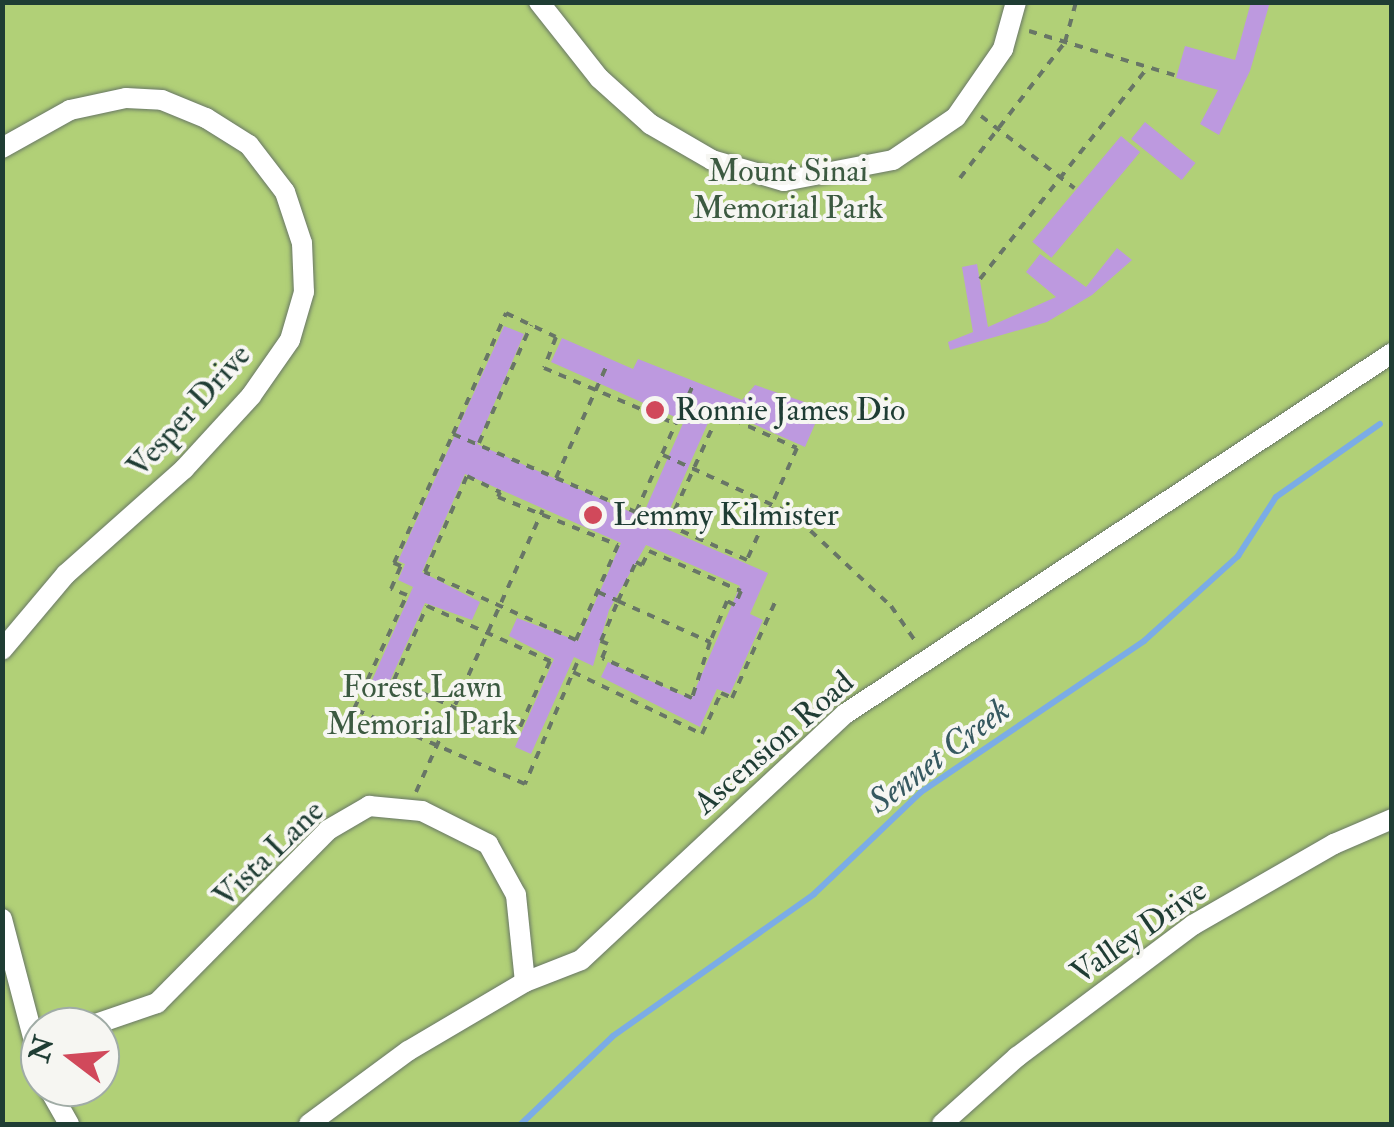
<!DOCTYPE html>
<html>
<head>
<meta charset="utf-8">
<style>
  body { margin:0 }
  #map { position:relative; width:1394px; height:1127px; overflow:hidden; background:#f0e1c4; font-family:"IM FELL Double Pica",serif }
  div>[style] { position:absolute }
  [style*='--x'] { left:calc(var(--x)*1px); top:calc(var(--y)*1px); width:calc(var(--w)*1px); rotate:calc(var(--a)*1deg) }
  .green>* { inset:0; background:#b1d077 }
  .stream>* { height:6px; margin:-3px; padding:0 3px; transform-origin:3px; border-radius:3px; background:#7bace6 }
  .building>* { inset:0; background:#bd99df; transform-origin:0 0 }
  .path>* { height:4px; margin-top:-2px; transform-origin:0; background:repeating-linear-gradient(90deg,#687666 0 8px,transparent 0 16px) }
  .roads { filter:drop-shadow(0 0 2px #687666) drop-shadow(0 0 2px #687666) }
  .minor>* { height:20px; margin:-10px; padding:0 10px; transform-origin:10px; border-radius:10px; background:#fff }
  .dots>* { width:28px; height:28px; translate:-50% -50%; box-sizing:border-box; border:5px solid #f6f6f2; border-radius:50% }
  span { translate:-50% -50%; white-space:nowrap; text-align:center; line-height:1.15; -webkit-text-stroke:8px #f6f6f2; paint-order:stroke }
  .park-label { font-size:32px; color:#3c5a41 }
  .poi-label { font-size:32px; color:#1f3d34 }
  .left { translate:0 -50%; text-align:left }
  .street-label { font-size:32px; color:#1f3d34 }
  .water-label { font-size:35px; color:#365960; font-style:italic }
  .frame { position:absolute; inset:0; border:5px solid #1f3d34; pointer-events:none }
  .north { position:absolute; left:20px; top:1007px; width:100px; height:100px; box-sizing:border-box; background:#f6f6f2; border:2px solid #a0aca6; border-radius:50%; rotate:286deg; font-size:28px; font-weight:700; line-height:40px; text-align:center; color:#1f3d34 }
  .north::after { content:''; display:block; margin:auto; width:35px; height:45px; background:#d1495b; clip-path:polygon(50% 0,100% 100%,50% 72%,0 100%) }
</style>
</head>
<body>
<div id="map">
  <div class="green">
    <i style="clip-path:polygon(evenodd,2px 3px,1391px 3px,1391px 1124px,3px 1124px,2px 3px,40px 1027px,100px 1027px,100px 1087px,40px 1087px,40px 1027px)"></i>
  </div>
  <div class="stream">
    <i style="--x:521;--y:1124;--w:127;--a:-43.7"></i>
    <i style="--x:613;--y:1036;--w:246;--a:-35.2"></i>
    <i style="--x:814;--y:894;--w:148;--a:-43.6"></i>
    <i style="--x:921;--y:792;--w:269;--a:-34.1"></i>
    <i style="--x:1144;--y:641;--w:127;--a:-42.1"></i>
    <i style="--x:1238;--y:556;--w:70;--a:-57.2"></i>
    <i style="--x:1276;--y:497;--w:127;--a:-35.1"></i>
  </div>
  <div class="building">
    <i style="clip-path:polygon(1251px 2px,1270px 2px,1250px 71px,1219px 135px,1200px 124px,1218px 90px,1176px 78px,1185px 46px,1235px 60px)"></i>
    <i style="left:1145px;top:122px;width:65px;height:22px;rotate:39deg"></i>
    <i style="left:1121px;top:136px;width:25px;height:138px;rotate:40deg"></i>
    <i style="clip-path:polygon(1117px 248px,1132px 260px,1092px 295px,1047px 322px,950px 350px,948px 342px,973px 332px,962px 267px,977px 264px,988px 327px,1056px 297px,1026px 272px,1040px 254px,1086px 287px)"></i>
    <i style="clip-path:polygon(504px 326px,524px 334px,477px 444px,642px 517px,684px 421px,551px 362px,562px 338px,633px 369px,638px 359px,742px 400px,755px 385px,822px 408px,805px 447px,715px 407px,662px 527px,768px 573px,750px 614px,763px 620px,730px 694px,717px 689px,700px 727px,601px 677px,608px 662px,691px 699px,740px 586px,646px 545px,609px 610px,593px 666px,574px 657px,531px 754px,515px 747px,554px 659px,509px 636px,517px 618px,578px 641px,621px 543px,465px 474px,422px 572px,480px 602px,472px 620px,425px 603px,385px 692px,370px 685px,413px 587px,398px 580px,405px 564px,398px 561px)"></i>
  </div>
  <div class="path">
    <i style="--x:1029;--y:31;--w:152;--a:16.9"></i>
    <i style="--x:981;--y:116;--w:118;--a:37.7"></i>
    <i style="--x:960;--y:178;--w:172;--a:-52.3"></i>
    <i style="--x:1065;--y:42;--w:41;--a:-74.6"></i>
    <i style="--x:980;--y:279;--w:270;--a:-51.6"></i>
    <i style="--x:719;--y:413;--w:85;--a:24.2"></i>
    <i style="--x:797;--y:448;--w:123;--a:114.1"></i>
    <i style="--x:747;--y:560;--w:86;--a:-156.1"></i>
    <i style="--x:668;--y:525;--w:123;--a:-65.5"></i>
    <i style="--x:453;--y:434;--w:132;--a:-66.3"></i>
    <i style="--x:506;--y:313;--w:55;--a:25.6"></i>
    <i style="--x:556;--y:337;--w:33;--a:111"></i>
    <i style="--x:544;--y:368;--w:143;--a:23"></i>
    <i style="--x:479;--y:443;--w:129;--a:-66.2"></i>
    <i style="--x:663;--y:455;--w:135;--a:24.5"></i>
    <i style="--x:467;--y:476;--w:37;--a:26"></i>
    <i style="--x:500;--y:492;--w:5;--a:112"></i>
    <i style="--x:498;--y:497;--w:129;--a:21.8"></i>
    <i style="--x:618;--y:545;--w:104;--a:113.9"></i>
    <i style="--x:576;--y:640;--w:166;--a:-155.8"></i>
    <i style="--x:425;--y:572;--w:105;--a:-66.4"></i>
    <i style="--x:556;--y:478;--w:126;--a:-65.7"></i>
    <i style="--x:799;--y:520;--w:126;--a:43.1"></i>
    <i style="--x:891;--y:606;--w:47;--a:55.3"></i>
    <i style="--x:598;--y:592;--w:22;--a:24"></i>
    <i style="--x:618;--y:601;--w:101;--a:24"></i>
    <i style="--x:710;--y:642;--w:59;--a:107.8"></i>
    <i style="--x:692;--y:698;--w:98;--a:-156"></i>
    <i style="--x:602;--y:658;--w:15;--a:-67"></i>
    <i style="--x:608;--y:644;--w:8;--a:-157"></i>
    <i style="--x:601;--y:641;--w:43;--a:-67"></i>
    <i style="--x:618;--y:601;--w:43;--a:-65.2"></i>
    <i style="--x:636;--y:562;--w:7;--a:27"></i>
    <i style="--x:642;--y:565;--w:16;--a:-63"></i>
    <i style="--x:649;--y:551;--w:100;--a:23.5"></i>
    <i style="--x:741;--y:591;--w:15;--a:113"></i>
    <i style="--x:735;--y:605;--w:9;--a:-153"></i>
    <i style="--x:727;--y:601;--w:44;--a:112.5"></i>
    <i style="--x:427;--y:606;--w:135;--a:24.1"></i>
    <i style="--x:550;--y:661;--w:82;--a:114.4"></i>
    <i style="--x:516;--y:736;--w:134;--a:-155.3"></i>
    <i style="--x:394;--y:680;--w:81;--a:-66"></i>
    <i style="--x:577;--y:663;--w:132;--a:113.3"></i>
    <i style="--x:525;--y:784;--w:187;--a:-156.3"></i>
    <i style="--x:354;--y:709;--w:126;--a:-65.1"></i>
    <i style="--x:407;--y:595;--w:17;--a:-159"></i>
    <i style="--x:391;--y:589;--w:25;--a:-67"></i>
    <i style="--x:401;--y:566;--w:8;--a:-157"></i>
    <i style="--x:394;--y:563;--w:142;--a:-65.4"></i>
    <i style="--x:453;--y:434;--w:199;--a:23.1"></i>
    <i style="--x:636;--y:512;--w:139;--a:-65.8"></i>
    <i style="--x:573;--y:672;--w:143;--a:25.7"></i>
    <i style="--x:702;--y:734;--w:45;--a:-65.1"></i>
    <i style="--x:721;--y:693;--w:12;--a:24"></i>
    <i style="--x:732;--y:698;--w:110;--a:-65.8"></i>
    <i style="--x:416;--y:792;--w:309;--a:-65.8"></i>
  </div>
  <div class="roads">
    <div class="minor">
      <i style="--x:539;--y:2;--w:97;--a:51.7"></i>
      <i style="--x:599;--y:78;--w:69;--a:42"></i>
      <i style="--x:650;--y:124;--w:72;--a:30.1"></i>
      <i style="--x:712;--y:160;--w:75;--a:16.3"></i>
      <i style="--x:784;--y:181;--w:111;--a:-10.9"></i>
      <i style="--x:893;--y:160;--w:76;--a:-34.3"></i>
      <i style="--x:956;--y:117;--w:83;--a:-55.3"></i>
      <i style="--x:1003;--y:49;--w:49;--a:-74.5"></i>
      <i style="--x:2;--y:148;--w:78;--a:-29.2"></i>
      <i style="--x:70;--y:110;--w:57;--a:-12.1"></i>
      <i style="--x:126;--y:98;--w:36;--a:3"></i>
      <i style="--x:162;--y:100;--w:48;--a:22.2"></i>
      <i style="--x:206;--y:118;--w:51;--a:32.1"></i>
      <i style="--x:249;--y:145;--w:59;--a:52.5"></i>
      <i style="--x:285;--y:192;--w:54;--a:71.6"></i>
      <i style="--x:302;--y:243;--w:49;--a:87.7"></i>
      <i style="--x:304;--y:292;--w:50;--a:106.3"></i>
      <i style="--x:290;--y:340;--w:68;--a:124.9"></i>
      <i style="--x:251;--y:396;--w:99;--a:132.5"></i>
      <i style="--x:184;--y:469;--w:158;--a:138.3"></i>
      <i style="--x:66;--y:574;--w:99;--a:130.1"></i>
      <i style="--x:2;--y:919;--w:150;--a:75.3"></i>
      <i style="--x:87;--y:1027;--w:74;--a:-18.9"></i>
      <i style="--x:157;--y:1003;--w:243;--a:-45.3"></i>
      <i style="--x:328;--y:830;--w:48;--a:-30.3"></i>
      <i style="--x:369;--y:806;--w:53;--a:5.4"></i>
      <i style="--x:422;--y:811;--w:74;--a:26.6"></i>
      <i style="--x:488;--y:844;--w:58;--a:61.2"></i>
      <i style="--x:516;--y:895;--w:87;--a:84.1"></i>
      <i style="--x:48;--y:1087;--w:43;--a:60.4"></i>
      <i style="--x:309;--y:1124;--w:123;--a:-36.4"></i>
      <i style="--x:408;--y:1051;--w:136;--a:-30.5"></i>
      <i style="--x:525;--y:982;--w:60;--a:-21.4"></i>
      <i style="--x:581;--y:960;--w:361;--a:-43"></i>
      <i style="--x:845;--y:714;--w:655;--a:-33.42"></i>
      <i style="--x:942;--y:1124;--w:101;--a:-41.8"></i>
      <i style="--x:1017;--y:1057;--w:220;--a:-36.9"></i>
      <i style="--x:1193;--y:925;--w:163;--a:-29.9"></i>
      <i style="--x:1334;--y:844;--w:63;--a:-23.3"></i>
    </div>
  </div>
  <div class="dots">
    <i style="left:655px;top:410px;background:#d1495b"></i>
    <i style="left:593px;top:515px;background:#d1495b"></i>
  </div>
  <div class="park-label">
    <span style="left:788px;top:190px">Mount Sinai<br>Memorial Park</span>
    <span style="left:422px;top:706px">Forest Lawn<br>Memorial Park</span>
  </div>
  <div class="poi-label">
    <span class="left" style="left:675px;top:410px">Ronnie James Dio</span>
    <span class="left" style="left:613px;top:515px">Lemmy Kilmister</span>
  </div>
  <div class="street-label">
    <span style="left:189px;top:411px;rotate:-48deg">Vesper Drive</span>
    <span style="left:774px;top:743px;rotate:-41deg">Ascension Road</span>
    <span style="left:269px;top:854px;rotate:-44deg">Vista Lane</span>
    <span style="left:1139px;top:932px;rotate:-35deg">Valley Drive</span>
  </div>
  <div class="water-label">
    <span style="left:939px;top:756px;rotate:-37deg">Sennet Creek</span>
  </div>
  <div class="frame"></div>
  <div class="north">N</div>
</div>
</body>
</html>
